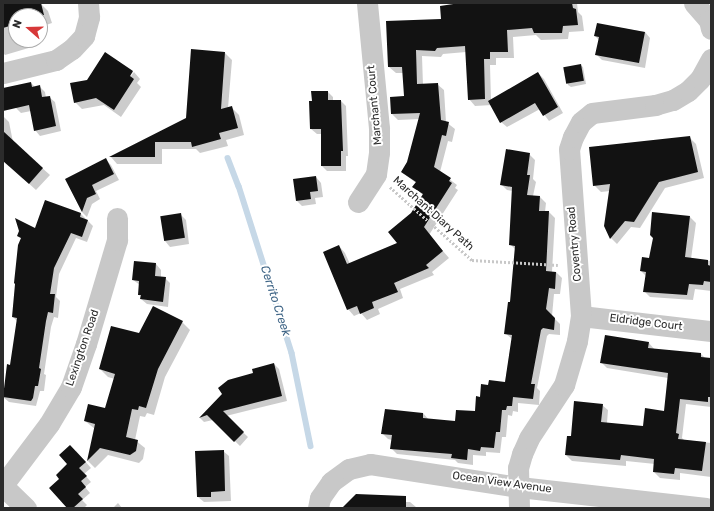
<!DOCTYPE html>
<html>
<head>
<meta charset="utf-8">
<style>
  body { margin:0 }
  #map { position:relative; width:714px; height:511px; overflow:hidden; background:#fff; font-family:Rubik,sans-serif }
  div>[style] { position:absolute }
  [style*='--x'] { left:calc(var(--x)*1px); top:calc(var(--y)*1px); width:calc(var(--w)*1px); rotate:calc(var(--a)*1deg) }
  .shadow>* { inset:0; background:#0003 }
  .stream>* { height:5.5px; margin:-2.75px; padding:0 2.75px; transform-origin:2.75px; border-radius:2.75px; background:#c6d8e7 }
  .building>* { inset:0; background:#121212; transform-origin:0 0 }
  .path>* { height:2.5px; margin-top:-1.25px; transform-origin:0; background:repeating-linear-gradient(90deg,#c8c8c8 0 2px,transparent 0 4px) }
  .street>* { height:21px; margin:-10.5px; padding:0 10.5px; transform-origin:10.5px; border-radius:10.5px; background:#c8c8c8 }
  span { translate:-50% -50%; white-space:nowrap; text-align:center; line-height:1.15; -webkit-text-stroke:4px #fff; paint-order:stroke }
  .street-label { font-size:11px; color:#2b2b2b }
  .water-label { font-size:12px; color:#406687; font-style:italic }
  .frame { position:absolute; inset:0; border:4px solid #2b2b2b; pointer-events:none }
  .north { position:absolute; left:8px; top:8px; width:40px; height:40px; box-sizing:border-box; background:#fff; border:1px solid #aaa; border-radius:50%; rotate:290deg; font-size:11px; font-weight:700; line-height:16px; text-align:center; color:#2b2b2b }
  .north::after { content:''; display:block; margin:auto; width:14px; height:18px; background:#d73839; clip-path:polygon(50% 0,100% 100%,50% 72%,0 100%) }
</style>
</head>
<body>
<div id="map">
  <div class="shadow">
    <i style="clip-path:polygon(3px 3px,40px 3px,48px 11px,52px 23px,40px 27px,40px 30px,40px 16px,16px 16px,16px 40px,40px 40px,40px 38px,41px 41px,31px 44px,32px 47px,5px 55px,3px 53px)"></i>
    <i style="clip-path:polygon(467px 3px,577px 3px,578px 12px,582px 16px,584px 31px,569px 32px,568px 39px,541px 40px,536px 35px,513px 37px,514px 58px,496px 58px,496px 65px,490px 65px,491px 100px,538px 73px,544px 79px,563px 113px,549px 121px,540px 109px,507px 127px,501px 122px,492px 105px,475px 106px,469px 99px,466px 52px,443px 54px,441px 57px,422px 56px,423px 85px,437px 84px,444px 90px,446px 122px,455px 129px,452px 142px,448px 141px,440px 172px,457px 185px,455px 188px,458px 190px,429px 235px,449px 258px,432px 272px,434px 275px,400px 289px,403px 298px,378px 309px,380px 314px,367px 320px,361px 313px,354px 316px,348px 309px,339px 246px,345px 253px,350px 264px,398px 243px,412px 214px,423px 195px,414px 187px,416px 183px,402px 172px,408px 163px,420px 119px,398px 120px,392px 114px,405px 97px,403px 73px,396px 73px,389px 67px,442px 20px)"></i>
    <i style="clip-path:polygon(598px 24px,645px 32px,650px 38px,645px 68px,602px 60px,596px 54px,599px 40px,595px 36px)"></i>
    <i style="clip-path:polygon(225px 53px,232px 60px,228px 108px,231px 107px,239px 115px,244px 135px,226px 140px,228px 146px,200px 153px,196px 149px,162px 149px,162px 164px,117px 164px,111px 157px,187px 119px)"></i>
    <i style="clip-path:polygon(105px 54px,133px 72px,128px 80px,134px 72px,140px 79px,137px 83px,141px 87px,121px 117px,104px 105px,82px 109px,75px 102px)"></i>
    <i style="clip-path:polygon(580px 65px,583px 67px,586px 84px,571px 87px,568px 85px,564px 68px)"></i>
    <i style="clip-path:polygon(31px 83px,35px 87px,39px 86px,45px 92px,46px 98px,49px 97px,55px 102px,61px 131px,40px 136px,35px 130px,31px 111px,21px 113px,16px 108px)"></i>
    <i style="clip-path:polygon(328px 92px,333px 97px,333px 101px,341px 101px,346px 106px,348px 156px,346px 156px,346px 171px,327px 171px,322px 166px,322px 134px,317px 134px,311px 129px,313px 102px)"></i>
    <i style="clip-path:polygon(3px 116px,9px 122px,13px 142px,50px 175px,36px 190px,3px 160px)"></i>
    <i style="clip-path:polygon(689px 137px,696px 144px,704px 178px,665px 188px,640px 228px,631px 227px,617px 244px,611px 238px,605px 226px,610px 191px,601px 192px,594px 185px)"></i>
    <i style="clip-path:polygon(529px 154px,535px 160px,533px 179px,536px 182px,533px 196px,540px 197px,546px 203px,545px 212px,549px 212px,555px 218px,552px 272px,556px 272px,562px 278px,560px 294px,554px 294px,552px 316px,560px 324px,560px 335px,549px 334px,547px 336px,537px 388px,540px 391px,539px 405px,518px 403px,518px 412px,513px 411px,512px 416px,508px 415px,506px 437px,502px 437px,500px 453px,486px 452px,486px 456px,473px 455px,473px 465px,458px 463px,455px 460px,397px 454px,391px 448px,392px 440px,388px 439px,382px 433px,423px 413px,429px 420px,456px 422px,476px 412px,481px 398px,489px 386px,505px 383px,512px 339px,505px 333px,511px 303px,516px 250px,510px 244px,513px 191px,507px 190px,501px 184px)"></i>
    <i style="clip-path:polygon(106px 160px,111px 165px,119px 180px,96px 191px,100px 199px,92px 204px,87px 217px,82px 212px,66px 180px)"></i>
    <i style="clip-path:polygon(316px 177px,321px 183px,323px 197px,315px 198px,316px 204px,302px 206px,297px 201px)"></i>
    <i style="clip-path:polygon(81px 214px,93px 226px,87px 242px,76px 238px,59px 274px,56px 297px,60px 301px,58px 318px,54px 317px,51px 327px,44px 374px,46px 375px,44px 391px,40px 391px,36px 406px,9px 402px,3px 397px,11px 366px,17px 321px,13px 317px,22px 239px,18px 236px)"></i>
    <i style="clip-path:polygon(180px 214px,186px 220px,189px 244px,170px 247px,165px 241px)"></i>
    <i style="clip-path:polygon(690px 217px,696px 223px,691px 259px,711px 261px,711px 291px,695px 289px,693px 300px,650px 297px,644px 291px,646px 276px,641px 271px,650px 259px)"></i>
    <i style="clip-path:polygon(135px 262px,156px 264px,161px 270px,161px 277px,165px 278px,170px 283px,168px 307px,147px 304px,141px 299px,139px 294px,140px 285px,133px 280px)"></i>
    <i style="clip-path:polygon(182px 322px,190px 330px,165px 377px,154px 415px,147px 413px,145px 417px,140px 416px,135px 440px,145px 448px,143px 459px,139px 463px,108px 455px,95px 468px,88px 461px,95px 429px,85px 421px,106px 409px,115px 379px,108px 377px,100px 369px,140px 334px)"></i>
    <i style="clip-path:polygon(606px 336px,649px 343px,655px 350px,701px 354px,705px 358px,711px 359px,711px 407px,686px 404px,682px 438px,684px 440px,711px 443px,711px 477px,680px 473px,680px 480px,660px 478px,654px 472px,655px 464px,626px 461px,626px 466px,572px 461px,566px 455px,572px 437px,602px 405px,608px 410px,607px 423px,644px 427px,665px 412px,668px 378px,607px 368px,601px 362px)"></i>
    <i style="clip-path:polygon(274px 364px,279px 369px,287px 401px,226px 416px,248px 437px,240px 446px,213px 420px,204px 422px,200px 418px,224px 394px,254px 374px)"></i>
    <i style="clip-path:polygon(76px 451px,91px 468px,84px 474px,91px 482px,85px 487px,90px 493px,82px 500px,87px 505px,84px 508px,69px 508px,60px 479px)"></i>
    <i style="clip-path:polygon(223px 451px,229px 456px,231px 501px,204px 502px,198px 497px)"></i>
    <i style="clip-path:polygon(388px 502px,410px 502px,416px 507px,481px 508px,343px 508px)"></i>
    <i style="clip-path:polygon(118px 503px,122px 508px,113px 508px)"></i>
  </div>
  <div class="stream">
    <i style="--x:228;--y:158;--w:30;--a:69"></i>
    <i style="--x:239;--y:186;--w:175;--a:72.4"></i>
    <i style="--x:292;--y:353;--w:95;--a:78.5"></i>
  </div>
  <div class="building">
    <i style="clip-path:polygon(3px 3px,41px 3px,44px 15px,16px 16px,16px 24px,3px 28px)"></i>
    <i style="clip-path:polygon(460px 3px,572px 3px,573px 8px,576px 9px,578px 25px,563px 26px,562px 33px,534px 33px,532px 28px,507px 30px,508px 52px,490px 52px,490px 59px,484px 59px,485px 99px,468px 100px,465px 46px,437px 48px,435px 51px,416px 50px,417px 84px,438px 83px,441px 120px,449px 122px,446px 136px,442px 135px,434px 167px,451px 178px,449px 181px,452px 183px,424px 227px,443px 251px,426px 265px,429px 268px,394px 283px,398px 292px,372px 302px,374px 308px,360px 314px,357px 306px,347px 310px,323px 252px,339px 245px,347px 264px,397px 243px,388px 232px,411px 213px,423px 194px,412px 187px,416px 182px,401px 172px,407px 162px,420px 113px,391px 114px,390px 97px,404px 96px,402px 67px,388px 67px,386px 21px,441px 19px,440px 6px)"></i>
    <i style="clip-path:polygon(597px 23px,645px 32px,639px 63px,595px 55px,599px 37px,594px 36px)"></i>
    <i style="clip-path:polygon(191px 49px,225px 52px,221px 109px,232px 106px,238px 128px,219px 133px,221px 139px,192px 147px,191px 142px,155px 142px,155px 157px,109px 157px,186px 118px)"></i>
    <i style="clip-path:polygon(105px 52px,133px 71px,130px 76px,134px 79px,114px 110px,96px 98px,74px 103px,70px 83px,87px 80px)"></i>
    <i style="left:581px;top:64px;width:17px;height:18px;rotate:80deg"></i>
    <i style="clip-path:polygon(538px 72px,558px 107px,543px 116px,535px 103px,500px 123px,488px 101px)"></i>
    <i style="clip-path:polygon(31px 82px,32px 87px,40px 85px,42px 97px,50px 96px,56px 126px,34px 131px,29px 105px,3px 111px,3px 88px)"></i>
    <i style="clip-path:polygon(311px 91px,328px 91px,328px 100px,341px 100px,343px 151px,341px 151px,341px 166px,321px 166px,321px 129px,310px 129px,309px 101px,312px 101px)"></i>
    <i style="clip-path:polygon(3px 131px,43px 168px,29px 184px,3px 161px)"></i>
    <i style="clip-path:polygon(690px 136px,698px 172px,659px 182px,634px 222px,625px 221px,610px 239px,604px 226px,610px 184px,593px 186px,589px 147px)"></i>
    <i style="clip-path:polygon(506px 149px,530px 153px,527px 175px,530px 175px,527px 195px,540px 196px,539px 211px,549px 211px,546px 271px,556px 272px,555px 289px,549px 288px,546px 309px,555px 318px,554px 330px,543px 328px,541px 330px,531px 384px,535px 384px,533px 399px,513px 397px,512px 406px,507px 406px,506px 410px,502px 410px,500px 432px,496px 432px,494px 448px,481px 447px,480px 451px,468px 449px,467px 460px,451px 458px,452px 454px,390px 449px,392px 435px,381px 434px,385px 409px,423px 413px,423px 418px,455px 421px,456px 410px,475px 411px,476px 396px,480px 397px,481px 384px,488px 385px,489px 380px,505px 382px,512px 335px,504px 334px,508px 302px,510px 302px,515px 246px,509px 245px,512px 187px,500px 185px)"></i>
    <i style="clip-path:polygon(106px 158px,114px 174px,92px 185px,96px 194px,87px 198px,82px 212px,65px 179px)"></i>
    <i style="clip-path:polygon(316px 176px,318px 191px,310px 192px,311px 199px,296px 201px,293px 179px)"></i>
    <i style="clip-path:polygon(45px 200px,81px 213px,80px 217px,88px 220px,82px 237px,71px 233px,54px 268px,50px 294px,55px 294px,53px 313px,48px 312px,46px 321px,39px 368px,41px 369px,38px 386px,35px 386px,33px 398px,31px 401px,3px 397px,7px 364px,10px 365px,17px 318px,12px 317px,15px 284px,14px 283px,18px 245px,21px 238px,17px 236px,19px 231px,15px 218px,35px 228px)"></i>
    <i style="clip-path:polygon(652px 212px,690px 216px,685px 257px,708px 260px,708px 265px,711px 266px,711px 282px,704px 281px,703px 285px,689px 284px,687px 295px,643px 292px,646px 272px,640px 271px,642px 257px,649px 258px,653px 238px,650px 235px)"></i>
    <i style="left:181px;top:213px;width:25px;height:21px;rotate:81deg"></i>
    <i style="clip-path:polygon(134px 261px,156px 263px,155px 276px,166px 277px,163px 302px,140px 299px,141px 295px,138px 295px,139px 281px,132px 280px)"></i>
    <i style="clip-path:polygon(153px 306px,183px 321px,158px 369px,146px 408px,139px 406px,138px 410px,132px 409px,126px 437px,138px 440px,136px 451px,130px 455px,100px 448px,87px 461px,95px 424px,84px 421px,88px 404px,105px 408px,115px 374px,99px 369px,111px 326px,139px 333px)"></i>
    <i style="clip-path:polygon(605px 335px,649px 342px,648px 348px,701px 353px,701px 357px,711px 358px,711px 397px,708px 397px,708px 402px,680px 399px,676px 433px,679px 434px,678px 439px,706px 442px,702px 471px,675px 468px,674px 474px,653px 472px,654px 459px,621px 455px,620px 460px,565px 455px,567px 436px,571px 436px,574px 401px,603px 404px,601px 422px,643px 426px,645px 408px,664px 411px,668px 373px,600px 363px)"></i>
    <i style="clip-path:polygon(274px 363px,282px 396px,223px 411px,244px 432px,234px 442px,207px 415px,199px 418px,222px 394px,218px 388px,228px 380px,253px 373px,252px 369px)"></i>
    <i style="clip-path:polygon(70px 445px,86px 462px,79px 468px,87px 476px,81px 481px,86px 487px,78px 494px,83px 499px,73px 508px,67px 508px,49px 488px,59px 479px,56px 475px,67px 464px,59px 455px)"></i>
    <i style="clip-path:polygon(224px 450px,225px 491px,211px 492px,211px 497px,197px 497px,195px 451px)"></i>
    <i style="clip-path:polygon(356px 494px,406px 496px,406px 508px,342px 508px)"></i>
  </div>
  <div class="path">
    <i style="--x:390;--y:187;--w:110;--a:41.7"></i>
    <i style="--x:472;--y:260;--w:86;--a:3.3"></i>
  </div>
  <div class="street">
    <i style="--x:694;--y:3;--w:23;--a:49"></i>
    <i style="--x:709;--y:20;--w:9;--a:77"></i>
    <i style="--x:3;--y:73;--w:55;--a:-13.8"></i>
    <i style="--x:56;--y:60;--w:19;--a:-35"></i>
    <i style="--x:72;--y:49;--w:18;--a:-47"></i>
    <i style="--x:84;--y:36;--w:20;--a:-75"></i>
    <i style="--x:89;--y:17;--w:14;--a:-94"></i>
    <i style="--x:358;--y:202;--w:33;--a:-57"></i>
    <i style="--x:376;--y:174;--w:22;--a:-82"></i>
    <i style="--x:379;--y:152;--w:24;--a:-90"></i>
    <i style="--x:379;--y:128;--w:126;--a:-95.5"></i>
    <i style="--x:581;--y:316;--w:131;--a:6.6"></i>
    <i style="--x:3;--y:485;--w:76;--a:-53"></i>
    <i style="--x:49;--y:424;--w:43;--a:-59.3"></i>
    <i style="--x:71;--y:387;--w:46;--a:-70.8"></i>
    <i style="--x:86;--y:344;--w:109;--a:-73.4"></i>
    <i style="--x:117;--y:240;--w:22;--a:-90"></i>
    <i style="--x:3;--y:486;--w:32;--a:44"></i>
    <i style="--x:318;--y:508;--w:10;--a:-79"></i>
    <i style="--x:320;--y:498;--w:19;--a:-55"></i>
    <i style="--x:331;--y:482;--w:22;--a:-36"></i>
    <i style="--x:349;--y:469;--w:22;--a:-13"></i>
    <i style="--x:370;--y:464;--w:151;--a:8.8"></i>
    <i style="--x:519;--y:487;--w:188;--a:6.4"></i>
    <i style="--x:519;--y:508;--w:40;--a:-91.4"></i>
    <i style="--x:518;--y:468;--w:15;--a:-74"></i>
    <i style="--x:522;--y:454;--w:17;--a:-66"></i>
    <i style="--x:529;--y:438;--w:64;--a:-56.6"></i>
    <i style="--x:564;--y:385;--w:46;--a:-73.5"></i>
    <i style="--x:577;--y:341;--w:25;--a:-81"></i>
    <i style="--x:581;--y:316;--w:167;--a:-94.1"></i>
    <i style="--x:569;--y:149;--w:13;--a:-72"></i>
    <i style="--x:573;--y:137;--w:17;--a:-62"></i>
    <i style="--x:581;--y:122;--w:14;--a:-39"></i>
    <i style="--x:592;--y:113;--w:64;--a:-7.2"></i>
    <i style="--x:655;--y:105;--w:19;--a:-16"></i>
    <i style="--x:673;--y:100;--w:17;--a:-31"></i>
    <i style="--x:688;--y:91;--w:17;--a:-45"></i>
    <i style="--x:700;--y:79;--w:23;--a:-61"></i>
  </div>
  <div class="street-label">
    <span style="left:375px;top:105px;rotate:-95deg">Marchant Court</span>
    <span style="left:433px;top:214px;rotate:42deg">Marchant Diary Path</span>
    <span style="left:575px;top:244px;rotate:-95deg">Coventry Road</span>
    <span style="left:646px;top:323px;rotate:7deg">Eldridge Court</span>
    <span style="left:83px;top:348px;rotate:-71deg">Lexington Road</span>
    <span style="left:502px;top:483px;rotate:8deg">Ocean View Avenue</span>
  </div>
  <div class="water-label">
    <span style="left:275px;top:301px;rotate:72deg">Cerrito Creek</span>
  </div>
  <div class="frame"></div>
  <div class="north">N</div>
</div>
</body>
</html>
